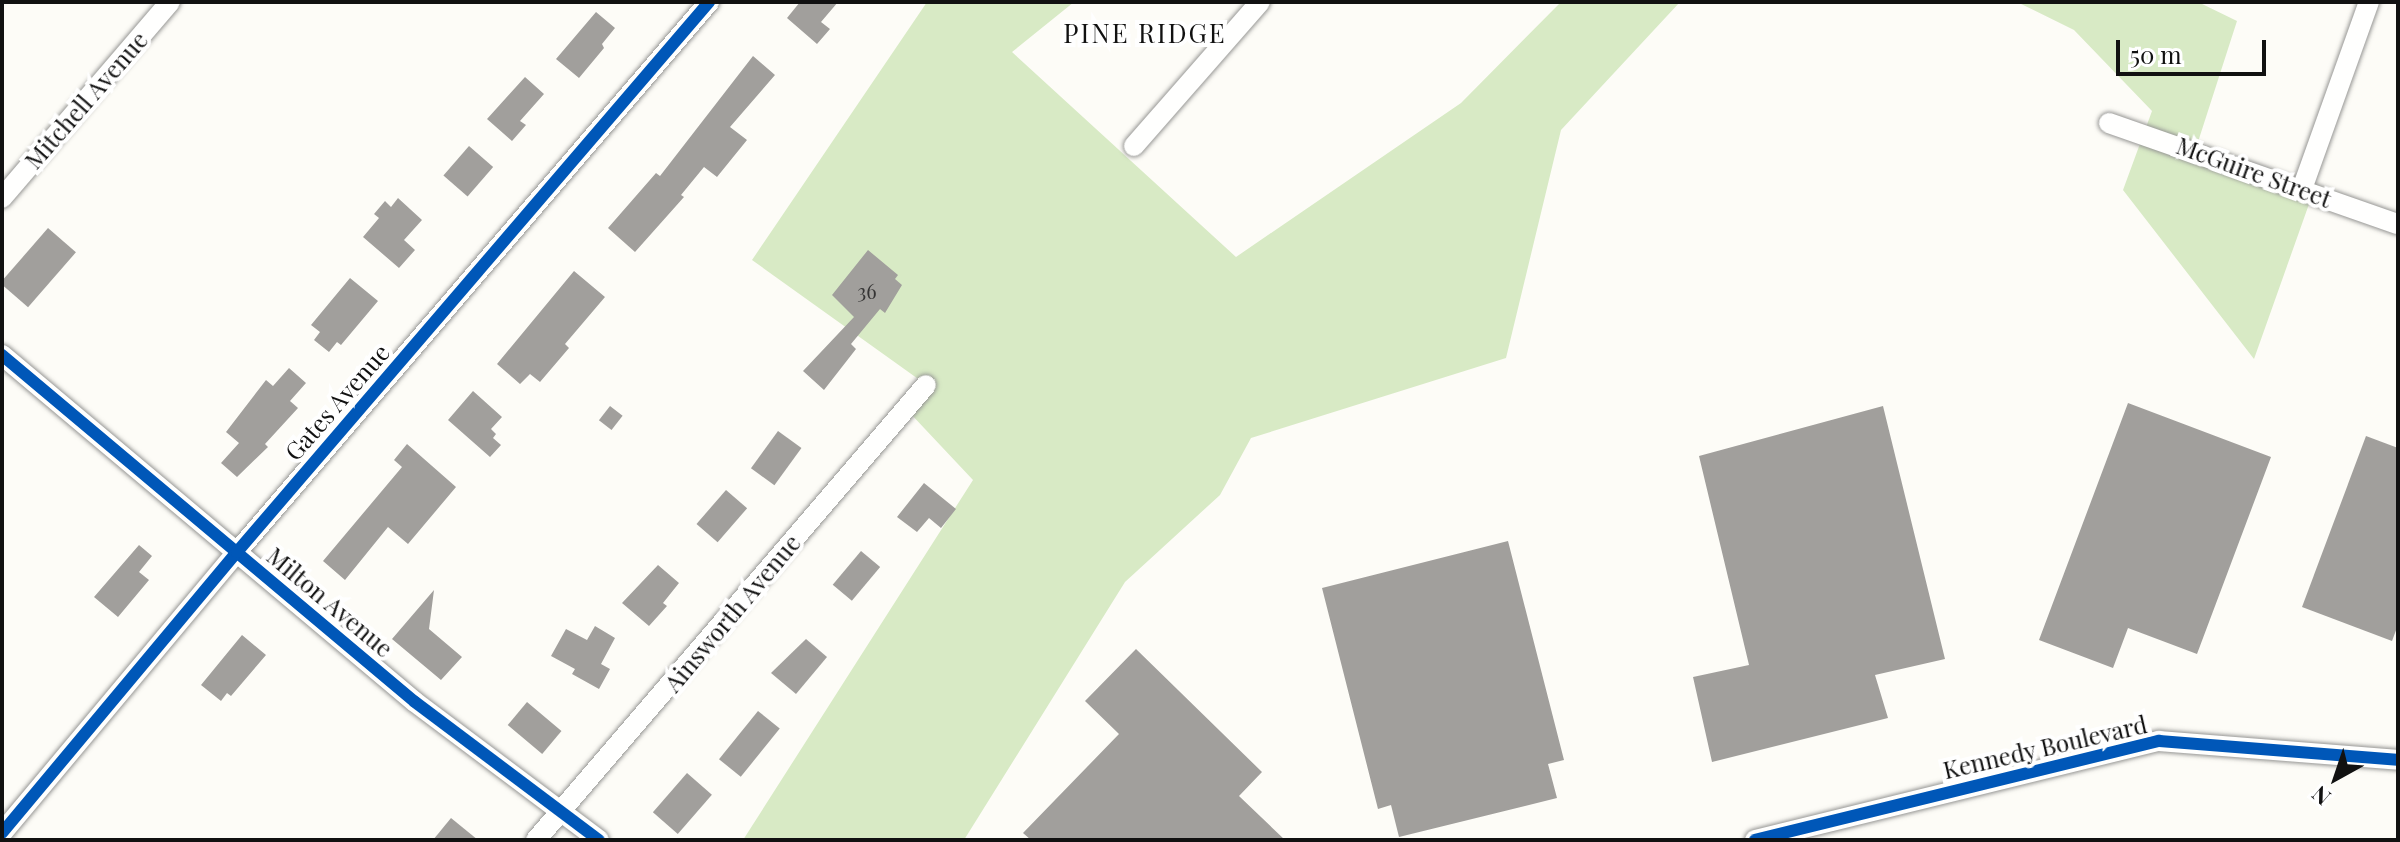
<!DOCTYPE html>
<html>
<head>
<meta charset="utf-8">
<style>
  body { margin:0 }
  #map { position:relative; width:2400px; height:842px; overflow:hidden; background:#fdfcf7; font-family:"Playfair Display",serif }
  div>[style] { position:absolute }
  [style*='--x'] { left:calc(var(--x)*1px); top:calc(var(--y)*1px); width:calc(var(--w)*1px); rotate:calc(var(--a)*1deg) }
  .forest>* { inset:0; background:#d8eac5 }
  .building>* { inset:0; background:#a19f9c; transform-origin:0 0 }
  .roads { filter:drop-shadow(0 0 2px #979795) drop-shadow(0 0 2px #979795) }
  .minor>* { height:20px; margin:-10px; padding:0 10px; transform-origin:10px; border-radius:10px; background:#fffffe }
  .cycleway>* { height:12px; margin:-6px; padding:0 6px; transform-origin:6px; border-radius:6px; background:#0057b8 }
  span { translate:-50% -50%; white-space:nowrap; text-align:center; line-height:1.15; -webkit-text-stroke:8px #fff; paint-order:stroke }
  .number-label { font-size:20px; color:#353434 }
  .number-label span { -webkit-text-stroke-width:0 }
  .street-label { font-size:24px; color:#111 }
  .neighbourhood-label { font-size:26px; color:#111; letter-spacing:2px }
  .frame { position:absolute; inset:0; border:4px solid #111; pointer-events:none }
  .north { position:absolute; left:2296px; top:738px; width:80px; height:80px; -webkit-text-stroke:6px #fff; paint-order:stroke; rotate:220deg; font-size:22px; font-weight:700; line-height:32px; text-align:center; color:#111 }
  .north::after { content:''; display:block; margin:auto; width:28px; height:36px; background:#111; clip-path:polygon(50% 0,100% 100%,50% 72%,0 100%) }
  .scale { position:absolute; left:2116px; top:40px; width:150px; height:36px; box-sizing:border-box; border:4px solid #111; border-top:0; padding-left:10px; font-size:24px; line-height:28px; white-space:nowrap; color:#111; -webkit-text-stroke:6px #fff; paint-order:stroke }
</style>
</head>
<body>
<div id="map">
  <div class="forest">
    <i style="clip-path:polygon(927px 2px,1074px 2px,1012px 52px,1236px 257px,1461px 103px,1561px 2px,1680px 2px,1561px 130px,1506px 358px,1251px 438px,1220px 495px,1125px 582px,964px 840px,743px 840px,973px 480px,909px 412px,928px 386px,752px 260px)"></i>
    <i style="clip-path:polygon(2017px 2px,2198px 2px,2237px 21px,2197px 145px,2314px 190px,2254px 359px,2123px 190px,2152px 111px,2074px 30px)"></i>
  </div>
  <div class="building">
    <i style="clip-path:polygon(800px 2px,838px 2px,821px 22px,830px 29px,817px 44px,787px 18px)"></i>
    <i style="clip-path:polygon(596px 12px,615px 28px,602px 44px,604px 48px,579px 78px,556px 59px)"></i>
    <i style="clip-path:polygon(753px 56px,775px 75px,730px 127px,747px 140px,717px 177px,704px 167px,681px 195px,684px 197px,635px 252px,608px 228px,656px 173px,660px 176px)"></i>
    <i style="clip-path:polygon(525px 77px,544px 94px,520px 121px,526px 125px,512px 141px,487px 119px)"></i>
    <i style="left:469px;top:146px;width:32px;height:39px;rotate:41deg"></i>
    <i style="clip-path:polygon(398px 198px,422px 220px,404px 240px,415px 250px,399px 268px,363px 237px,379px 218px,374px 214px,385px 201px,391px 207px)"></i>
    <i style="left:48px;top:228px;width:37px;height:73px;rotate:41deg"></i>
    <i style="clip-path:polygon(868px 250px,898px 275px,895px 279px,902px 285px,885px 313px,880px 309px,851px 344px,856px 349px,824px 390px,803px 371px,854px 317px,832px 295px)"></i>
    <i style="clip-path:polygon(574px 271px,605px 297px,565px 344px,569px 348px,540px 382px,530px 374px,520px 384px,497px 364px)"></i>
    <i style="clip-path:polygon(350px 278px,378px 301px,341px 345px,337px 342px,329px 352px,314px 340px,320px 332px,311px 325px)"></i>
    <i style="clip-path:polygon(289px 368px,306px 383px,290px 401px,298px 408px,265px 444px,268px 447px,237px 477px,221px 463px,239px 443px,226px 432px,266px 380px,273px 386px)"></i>
    <i style="clip-path:polygon(473px 391px,502px 417px,491px 429px,496px 434px,493px 438px,501px 445px,490px 457px,448px 420px)"></i>
    <i style="clip-path:polygon(2128px 403px,2271px 457px,2197px 654px,2128px 628px,2113px 668px,2039px 640px)"></i>
    <i style="left:610px;top:406px;width:16px;height:18px;rotate:38deg"></i>
    <i style="clip-path:polygon(1883px 406px,1945px 659px,1875px 675px,1888px 718px,1712px 762px,1693px 677px,1749px 665px,1699px 456px)"></i>
    <i style="left:778px;top:431px;width:29px;height:46px;rotate:36deg"></i>
    <i style="clip-path:polygon(2366px 436px,2398px 448px,2398px 625px,2392px 641px,2302px 607px)"></i>
    <i style="clip-path:polygon(407px 444px,456px 487px,408px 544px,388px 527px,345px 580px,323px 561px,402px 467px,394px 460px)"></i>
    <i style="clip-path:polygon(924px 483px,956px 509px,941px 528px,929px 518px,917px 532px,897px 517px)"></i>
    <i style="left:726px;top:490px;width:28px;height:45px;rotate:41deg"></i>
    <i style="clip-path:polygon(1508px 541px,1564px 760px,1548px 764px,1557px 798px,1399px 837px,1391px 805px,1378px 809px,1322px 588px)"></i>
    <i style="clip-path:polygon(139px 545px,152px 556px,139px 572px,149px 580px,118px 617px,94px 597px)"></i>
    <i style="left:861px;top:551px;width:25px;height:44px;rotate:40deg"></i>
    <i style="clip-path:polygon(658px 565px,679px 583px,663px 603px,667px 606px,649px 626px,622px 603px)"></i>
    <i style="clip-path:polygon(434px 590px,429px 629px,462px 657px,441px 680px,392px 639px)"></i>
    <i style="clip-path:polygon(595px 626px,615px 638px,601px 664px,610px 669px,599px 689px,572px 674px,575px 669px,551px 656px,566px 629px,587px 640px)"></i>
    <i style="clip-path:polygon(242px 635px,266px 655px,231px 696px,227px 693px,221px 701px,201px 685px)"></i>
    <i style="clip-path:polygon(806px 639px,827px 657px,796px 694px,771px 673px)"></i>
    <i style="clip-path:polygon(1136px 649px,1262px 772px,1239px 796px,1285px 840px,1031px 840px,1023px 833px,1119px 734px,1085px 701px)"></i>
    <i style="left:527px;top:702px;width:45px;height:30px;rotate:40deg"></i>
    <i style="left:758px;top:711px;width:28px;height:62px;rotate:39deg"></i>
    <i style="left:687px;top:773px;width:33px;height:52px;rotate:41deg"></i>
    <i style="clip-path:polygon(451px 818px,478px 840px,433px 840px)"></i>
  </div>
  <div class="roads">
    <div class="minor">
      <i style="--x:2109;--y:123;--w:306;--a:19.3"></i>
      <i style="--x:1134;--y:146;--w:191;--a:-48.8"></i>
      <i style="--x:2302;--y:189;--w:199;--a:-70.3"></i>
      <i style="--x:2;--y:198;--w:258;--a:-49.4"></i>
      <i style="--x:2;--y:355;--w:539;--a:40.04"></i>
      <i style="--x:415;--y:702;--w:230;--a:36.9"></i>
      <i style="--x:2;--y:833;--w:366;--a:-50.1"></i>
      <i style="--x:237;--y:552;--w:725;--a:-49.36"></i>
      <i style="--x:536;--y:840;--w:599;--a:-49.4"></i>
      <i style="--x:1755;--y:840;--w:416;--a:-13.8"></i>
      <i style="--x:2159;--y:741;--w:240;--a:4.5"></i>
    </div>
  </div>
  <div class="cycleway">
    <i style="--x:2;--y:355;--w:539;--a:40.04"></i>
    <i style="--x:415;--y:702;--w:230;--a:36.9"></i>
    <i style="--x:2;--y:833;--w:366;--a:-50.1"></i>
    <i style="--x:237;--y:552;--w:725;--a:-49.36"></i>
    <i style="--x:1755;--y:840;--w:416;--a:-13.8"></i>
    <i style="--x:2159;--y:741;--w:240;--a:4.5"></i>
  </div>
  <div class="number-label">
    <span style="left:867px;top:290px">36</span>
  </div>
  <div class="street-label">
    <span style="left:86px;top:100px;rotate:-49deg">Mitchell Avenue</span>
    <span style="left:2254px;top:172px;rotate:20deg">McGuire Street</span>
    <span style="left:337px;top:402px;rotate:-49deg">Gates Avenue</span>
    <span style="left:330px;top:602px;rotate:40deg">Milton Avenue</span>
    <span style="left:732px;top:613px;rotate:-50deg">Ainsworth Avenue</span>
    <span style="left:2045px;top:747px;rotate:-13deg">Kennedy Boulevard</span>
  </div>
  <div class="neighbourhood-label">
    <span style="left:1145px;top:33px">PINE RIDGE</span>
  </div>
  <div class="frame"></div>
  <div class="north">N</div>
  <div class="scale">50 m</div>
</div>
</body>
</html>
